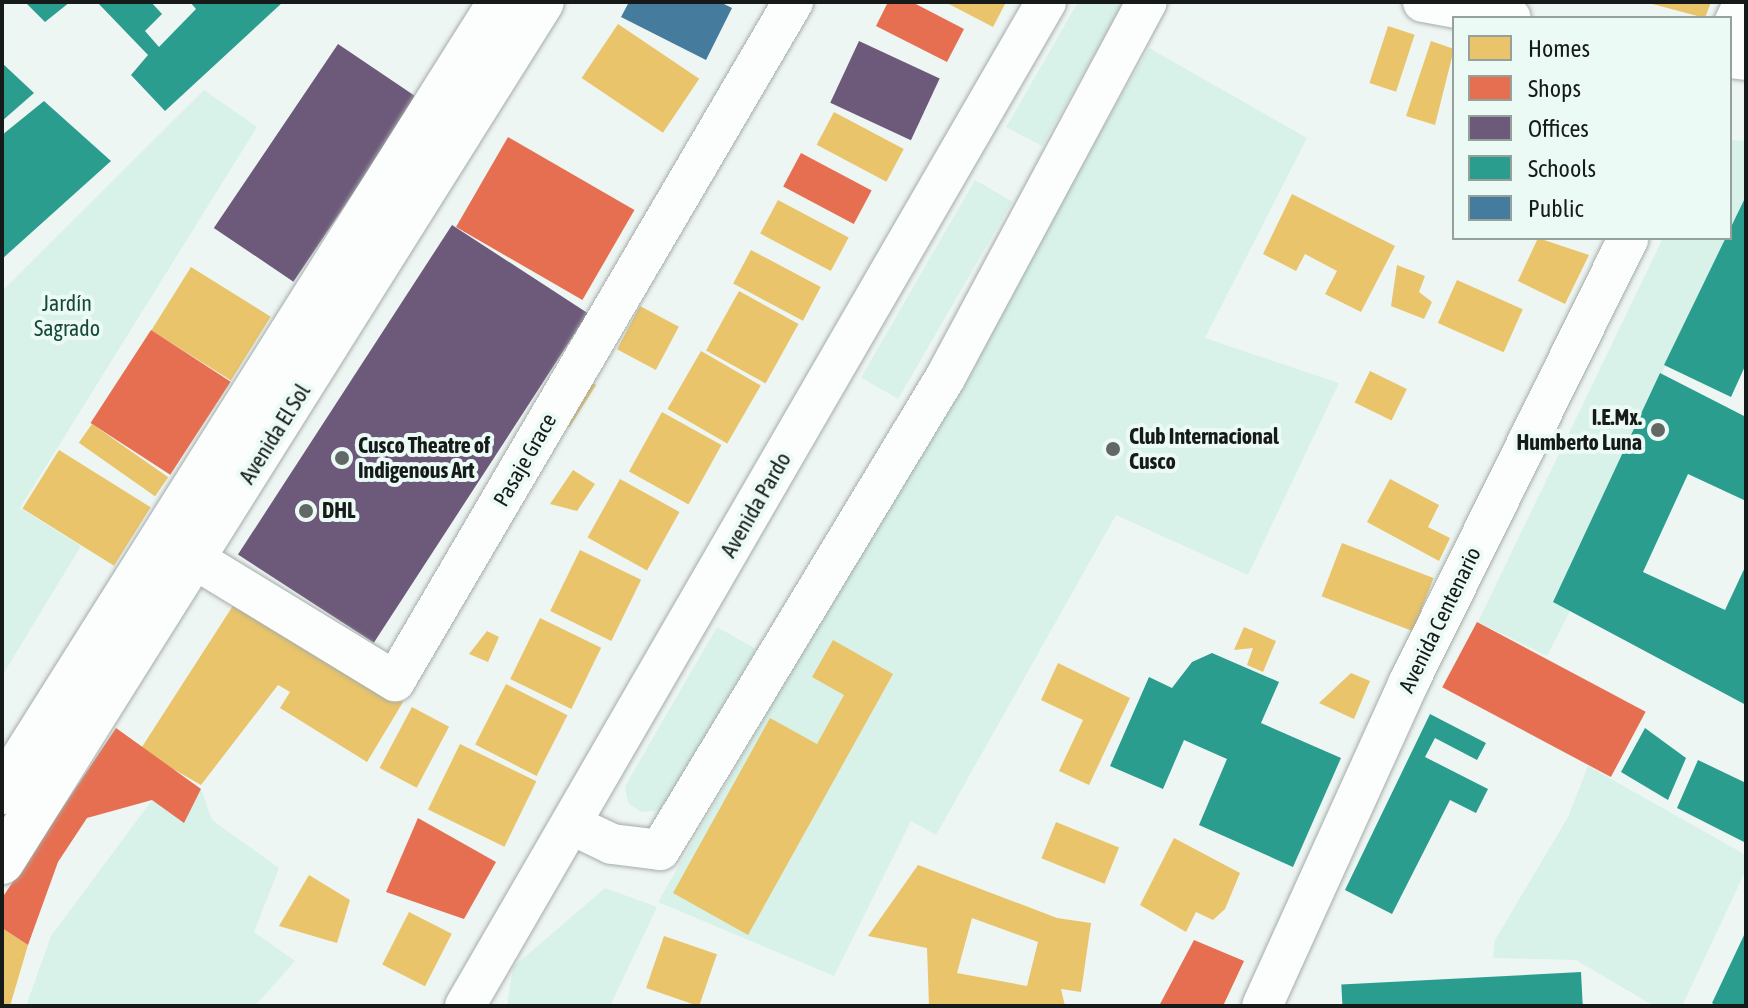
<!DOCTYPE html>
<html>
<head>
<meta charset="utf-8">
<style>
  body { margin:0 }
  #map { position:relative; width:1748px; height:1008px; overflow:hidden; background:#eef6f3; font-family:"Asap Condensed",sans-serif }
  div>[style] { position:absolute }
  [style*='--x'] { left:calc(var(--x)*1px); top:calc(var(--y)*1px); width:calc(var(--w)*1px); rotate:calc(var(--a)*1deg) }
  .green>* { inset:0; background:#d8f2e9; transform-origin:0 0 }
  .homes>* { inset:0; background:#e9c46a; transform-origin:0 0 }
  .shops>* { inset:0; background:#e76f51; transform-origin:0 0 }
  .offices>* { inset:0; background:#6d597a; transform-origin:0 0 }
  .schools>* { inset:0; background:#2a9d8f; transform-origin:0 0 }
  .public>* { inset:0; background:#457b9d }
  .roads { filter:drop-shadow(0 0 2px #a5aca9) drop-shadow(0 0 2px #a5aca9) }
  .street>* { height:40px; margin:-20px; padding:0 20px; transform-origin:20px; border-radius:20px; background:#fcfefd }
  .secondary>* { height:44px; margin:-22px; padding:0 22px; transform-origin:22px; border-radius:22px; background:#fcfefd }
  .dots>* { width:22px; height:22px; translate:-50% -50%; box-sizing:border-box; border:4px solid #ebfaf4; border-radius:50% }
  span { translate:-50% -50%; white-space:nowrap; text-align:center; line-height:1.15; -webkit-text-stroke:8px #ebfaf4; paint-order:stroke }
  .park-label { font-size:22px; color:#17493b }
  .poi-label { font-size:22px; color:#161b19; font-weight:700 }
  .right { translate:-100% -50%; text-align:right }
  .left { translate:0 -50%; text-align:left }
  .street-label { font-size:22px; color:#161b19 }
  .frame { position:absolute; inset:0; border:4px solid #161b19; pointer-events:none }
  .legend { position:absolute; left:1452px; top:16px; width:280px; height:224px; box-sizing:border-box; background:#ebfaf4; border:2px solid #96a19c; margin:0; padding:10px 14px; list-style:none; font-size:24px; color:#161b19 }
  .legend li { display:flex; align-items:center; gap:16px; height:40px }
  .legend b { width:40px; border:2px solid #96a19c }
</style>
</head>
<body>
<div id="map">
  <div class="green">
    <i style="clip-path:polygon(1078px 2px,1124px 2px,1042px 146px,1006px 127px)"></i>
    <i style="clip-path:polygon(1149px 48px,1307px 138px,1205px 338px,1339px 383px,1248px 575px,1116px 515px,936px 835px,911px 821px,834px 976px,658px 902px)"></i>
    <i style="clip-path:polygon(204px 90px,257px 127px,20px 508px,81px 546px,2px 676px,2px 291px)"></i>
    <i style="clip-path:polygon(1730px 140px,1746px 141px,1746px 196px,1730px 229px)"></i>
    <i style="left:975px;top:180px;width:43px;height:228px;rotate:30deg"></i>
    <i style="clip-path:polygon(1663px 238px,1726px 238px,1554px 601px,1570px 611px,1547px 656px,1478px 622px)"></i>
    <i style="clip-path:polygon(717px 627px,756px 649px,663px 810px,641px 812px,628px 803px,625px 786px)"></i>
    <i style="clip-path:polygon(1588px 766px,1746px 855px,1746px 870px,1682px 1006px,1654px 1006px,1576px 960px,1493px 958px,1495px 940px,1568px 817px)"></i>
    <i style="clip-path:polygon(201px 789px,212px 820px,279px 868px,254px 932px,295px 961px,255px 1006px,26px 1006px,51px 936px,152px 800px,184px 822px)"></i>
    <i style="clip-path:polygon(605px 888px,657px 907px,610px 1006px,507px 1006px,513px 967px)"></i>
  </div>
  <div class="homes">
    <i style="clip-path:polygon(945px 2px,1006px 2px,993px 27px)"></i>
    <i style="clip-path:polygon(1645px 2px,1711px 2px,1705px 18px)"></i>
    <i style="left:618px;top:24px;width:98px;height:65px;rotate:34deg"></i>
    <i style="left:1388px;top:26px;width:28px;height:60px;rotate:18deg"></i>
    <i style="clip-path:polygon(1431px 41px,1454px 49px,1435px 125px,1406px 116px)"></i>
    <i style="left:834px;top:112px;width:79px;height:37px;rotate:28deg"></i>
    <i style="clip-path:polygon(1292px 194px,1395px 246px,1361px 312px,1325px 294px,1337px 271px,1305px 254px,1296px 271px,1263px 254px)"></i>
    <i style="left:778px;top:200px;width:80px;height:38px;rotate:28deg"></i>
    <i style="clip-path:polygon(1538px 238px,1589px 255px,1565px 304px,1518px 281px)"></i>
    <i style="left:751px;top:250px;width:79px;height:38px;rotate:28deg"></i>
    <i style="clip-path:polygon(1397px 265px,1425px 276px,1419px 292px,1432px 302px,1424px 319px,1391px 306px)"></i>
    <i style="left:191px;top:267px;width:94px;height:75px;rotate:32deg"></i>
    <i style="left:1457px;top:280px;width:72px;height:47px;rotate:24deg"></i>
    <i style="left:739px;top:291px;width:68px;height:68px;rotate:29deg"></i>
    <i style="left:640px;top:306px;width:44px;height:49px;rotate:28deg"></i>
    <i style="left:701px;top:351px;width:69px;height:67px;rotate:30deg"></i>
    <i style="left:1370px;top:371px;width:41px;height:35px;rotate:26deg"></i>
    <i style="left:585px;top:378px;width:13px;height:50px;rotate:32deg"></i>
    <i style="left:662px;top:412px;width:68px;height:68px;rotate:29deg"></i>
    <i style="left:92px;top:424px;width:93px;height:23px;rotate:35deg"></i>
    <i style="left:59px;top:450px;width:108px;height:69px;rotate:32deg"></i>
    <i style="clip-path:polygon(573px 470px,595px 484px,577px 511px,550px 504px)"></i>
    <i style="left:620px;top:479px;width:68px;height:67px;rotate:29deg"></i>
    <i style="clip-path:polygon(1390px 479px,1439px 505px,1428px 527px,1450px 538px,1439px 561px,1367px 522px)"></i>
    <i style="left:1342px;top:543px;width:98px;height:57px;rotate:21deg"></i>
    <i style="left:580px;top:550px;width:68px;height:68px;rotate:26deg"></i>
    <i style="clip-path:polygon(236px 601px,403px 702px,367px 762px,280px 708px,290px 692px,278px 685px,201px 785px,140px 750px)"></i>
    <i style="left:540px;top:618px;width:68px;height:68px;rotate:26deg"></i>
    <i style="clip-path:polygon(1244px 627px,1276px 641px,1263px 672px,1247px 665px,1253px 648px,1234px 650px)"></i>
    <i style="clip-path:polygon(487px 631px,499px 637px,488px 662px,469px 654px)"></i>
    <i style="clip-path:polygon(833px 640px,893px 674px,748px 935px,673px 893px,770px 718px,817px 744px,844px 695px,812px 677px)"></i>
    <i style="clip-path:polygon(1058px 663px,1130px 698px,1089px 785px,1059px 771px,1083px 720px,1041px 700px)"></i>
    <i style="clip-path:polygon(1351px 673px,1370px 681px,1354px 719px,1319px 703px)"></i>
    <i style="left:506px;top:684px;width:69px;height:68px;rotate:27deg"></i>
    <i style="left:412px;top:707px;width:42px;height:69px;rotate:28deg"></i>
    <i style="left:460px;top:744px;width:85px;height:73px;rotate:26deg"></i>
    <i style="left:1056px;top:822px;width:68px;height:39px;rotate:22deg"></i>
    <i style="clip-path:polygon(1174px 838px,1240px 873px,1225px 909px,1213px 920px,1196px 912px,1186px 932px,1140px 905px)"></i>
    <i style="clip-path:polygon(evenodd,918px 865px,1057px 918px,1091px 923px,1081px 992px,1061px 989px,1065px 1006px,929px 1006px,927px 948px,868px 936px,918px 865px,972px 918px,1038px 942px,1027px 986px,957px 973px,972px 918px)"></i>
    <i style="clip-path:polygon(309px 875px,350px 900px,337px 943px,279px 926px)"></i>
    <i style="left:409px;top:912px;width:48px;height:59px;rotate:27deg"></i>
    <i style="clip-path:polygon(2px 928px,28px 945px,10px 1006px,2px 1006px)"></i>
    <i style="left:664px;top:936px;width:56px;height:55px;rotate:19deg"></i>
  </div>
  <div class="shops">
    <i style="clip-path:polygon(888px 2px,912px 2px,964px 29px,947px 62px,876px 26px)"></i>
    <i style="left:508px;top:137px;width:146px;height:104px;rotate:30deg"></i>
    <i style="left:801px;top:153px;width:80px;height:38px;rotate:28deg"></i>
    <i style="left:151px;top:330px;width:95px;height:111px;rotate:33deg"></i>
    <i style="left:1477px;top:622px;width:191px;height:74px;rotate:28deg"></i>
    <i style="clip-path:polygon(116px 728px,201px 789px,184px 823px,152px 800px,87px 818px,58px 862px,28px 945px,2px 928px,2px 898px)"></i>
    <i style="clip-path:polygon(418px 818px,496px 862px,464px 919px,386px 892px)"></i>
    <i style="clip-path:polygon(1194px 940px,1244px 961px,1223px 1006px,1159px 1006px)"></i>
  </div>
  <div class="offices">
    <i style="left:859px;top:41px;width:89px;height:68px;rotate:25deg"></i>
    <i style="left:338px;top:44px;width:96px;height:222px;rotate:34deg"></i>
    <i style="left:452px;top:225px;width:162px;height:393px;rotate:33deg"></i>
  </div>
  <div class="schools">
    <i style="clip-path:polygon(25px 2px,70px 2px,45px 22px)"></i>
    <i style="clip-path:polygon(97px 2px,151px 2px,162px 14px,145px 31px,159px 47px,196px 9px,190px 2px,283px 2px,165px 111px,131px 75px,148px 55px)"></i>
    <i style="clip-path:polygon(2px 63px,34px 93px,2px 121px)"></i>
    <i style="clip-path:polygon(44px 101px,111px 161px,2px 259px,2px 135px)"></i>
    <i style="clip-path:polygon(1746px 196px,1746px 364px,1731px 397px,1664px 365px)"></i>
    <i style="clip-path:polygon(1660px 373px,1746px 417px,1746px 501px,1688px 474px,1643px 572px,1725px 610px,1746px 565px,1746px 705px,1553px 602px)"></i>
    <i style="clip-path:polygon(1212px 653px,1279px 682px,1261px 723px,1341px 758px,1293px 867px,1199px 825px,1227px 759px,1184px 740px,1163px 789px,1110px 766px,1149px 677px,1172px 688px,1192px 662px)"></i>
    <i style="clip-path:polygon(1430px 714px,1486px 743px,1477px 760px,1435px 738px,1425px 757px,1488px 789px,1476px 813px,1450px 800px,1392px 914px,1345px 890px)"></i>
    <i style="clip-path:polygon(1645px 728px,1686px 758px,1668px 800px,1621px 772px)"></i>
    <i style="clip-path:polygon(1698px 760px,1746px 783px,1746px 843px,1677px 808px)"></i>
    <i style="clip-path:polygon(1746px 931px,1746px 1006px,1717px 1006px,1712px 1003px)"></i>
    <i style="left:1581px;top:972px;width:34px;height:240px;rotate:87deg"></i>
  </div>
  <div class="public">
    <i style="clip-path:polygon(629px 2px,720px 2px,732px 8px,706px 60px,621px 17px)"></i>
  </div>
  <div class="roads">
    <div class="street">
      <i style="--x:1423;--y:2;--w:89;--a:10.3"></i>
      <i style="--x:1730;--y:32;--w:33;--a:-65"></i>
      <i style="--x:1730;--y:58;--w:16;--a:7"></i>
      <i style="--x:167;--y:542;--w:267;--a:31.4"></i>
      <i style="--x:395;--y:681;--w:787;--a:-59.62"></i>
      <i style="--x:572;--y:825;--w:44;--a:25.4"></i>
      <i style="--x:612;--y:844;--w:48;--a:7.1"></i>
      <i style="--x:660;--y:850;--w:551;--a:-58.88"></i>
      <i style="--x:945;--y:378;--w:427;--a:-61.8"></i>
      <i style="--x:465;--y:1006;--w:1160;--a:-59.94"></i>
      <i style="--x:1262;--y:1006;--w:354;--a:-65.6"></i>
      <i style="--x:1408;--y:684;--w:497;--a:-63.7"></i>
    </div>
    <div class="secondary">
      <i style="--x:2;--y:792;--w:934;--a:-57.77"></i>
      <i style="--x:2;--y:862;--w:1015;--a:-57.88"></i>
    </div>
  </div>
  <div class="dots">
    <i style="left:1658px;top:430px;background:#626865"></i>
    <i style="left:1113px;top:449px;background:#626865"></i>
    <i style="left:342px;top:458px;background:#626865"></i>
    <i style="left:306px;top:511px;background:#626865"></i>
  </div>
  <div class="park-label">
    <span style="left:67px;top:316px">Jardín<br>Sagrado</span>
  </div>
  <div class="poi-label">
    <span class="right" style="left:1642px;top:430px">I.E.Mx.<br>Humberto Luna</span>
    <span class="left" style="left:1129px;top:449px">Club Internacional<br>Cusco</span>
    <span class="left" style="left:358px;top:458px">Cusco Theatre of<br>Indigenous Art</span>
    <span class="left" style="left:322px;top:511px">DHL</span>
  </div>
  <div class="street-label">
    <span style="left:275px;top:434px;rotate:-58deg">Avenida El Sol</span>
    <span style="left:525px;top:460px;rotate:-60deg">Pasaje Grace</span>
    <span style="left:756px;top:505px;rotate:-60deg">Avenida Pardo</span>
    <span style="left:1440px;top:620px;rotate:-64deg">Avenida Centenario</span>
  </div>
  <div class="frame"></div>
  <ul class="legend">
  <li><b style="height:22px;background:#e9c46a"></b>Homes</li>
  <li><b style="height:22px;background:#e76f51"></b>Shops</li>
  <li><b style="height:22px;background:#6d597a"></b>Offices</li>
  <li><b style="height:22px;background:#2a9d8f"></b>Schools</li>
  <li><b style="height:22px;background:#457b9d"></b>Public</li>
  </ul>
</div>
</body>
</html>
